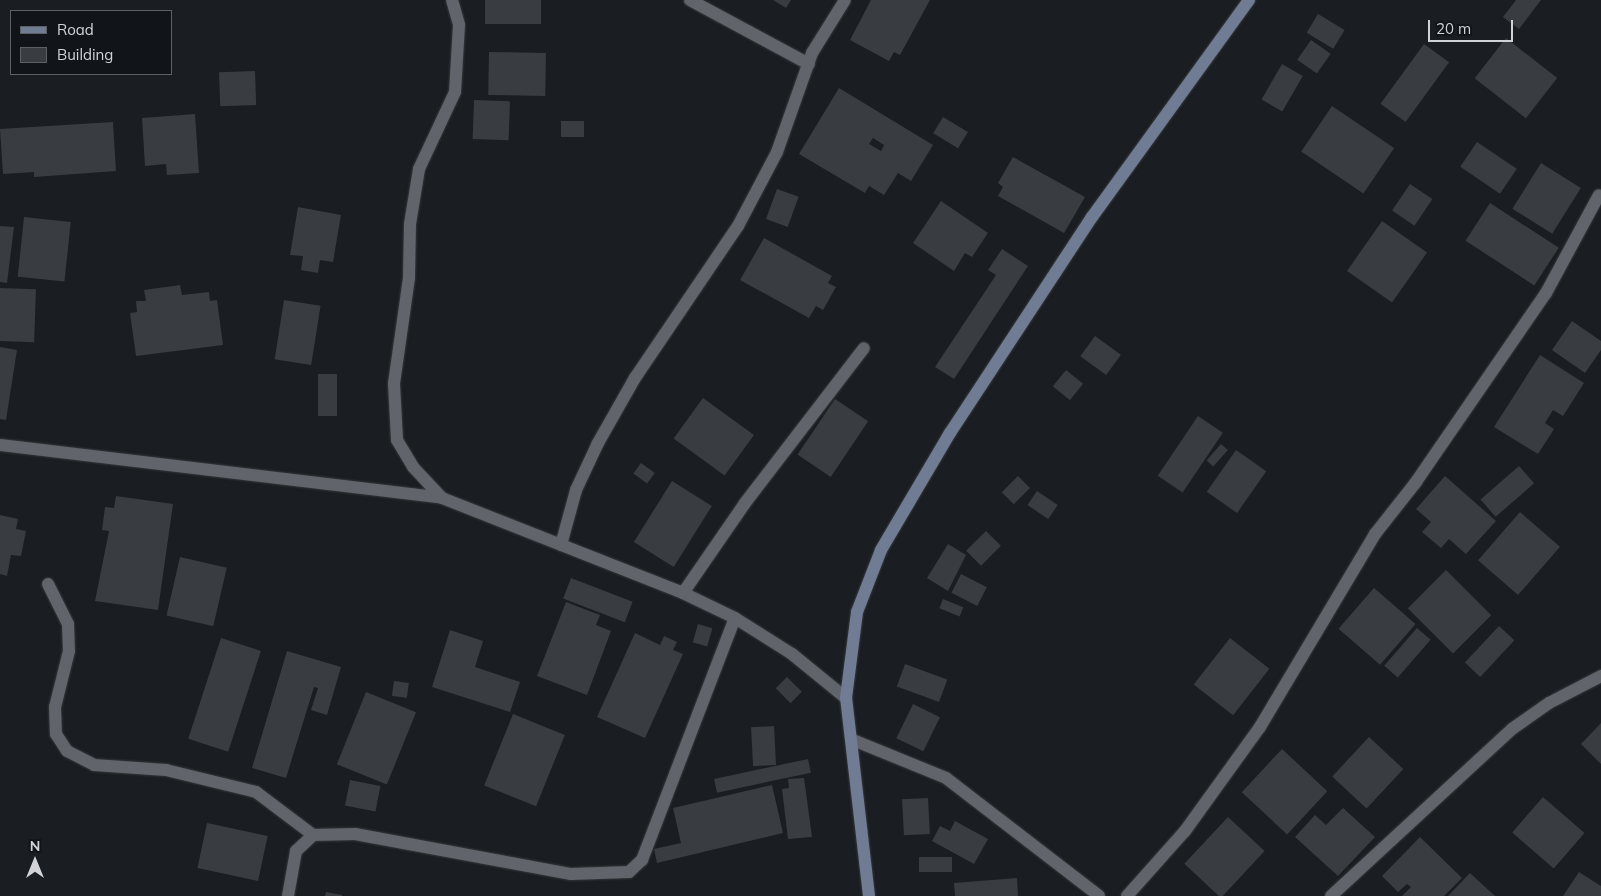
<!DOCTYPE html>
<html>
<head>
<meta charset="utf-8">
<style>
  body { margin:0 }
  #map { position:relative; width:1601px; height:896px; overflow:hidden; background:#1a1d21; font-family:Mulish,sans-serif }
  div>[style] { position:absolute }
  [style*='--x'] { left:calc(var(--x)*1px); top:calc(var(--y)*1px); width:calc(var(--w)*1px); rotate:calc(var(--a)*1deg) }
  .building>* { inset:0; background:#393c41; transform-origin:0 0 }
  .roads { filter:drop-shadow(0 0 1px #36383c) drop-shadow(0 0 1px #36383c) }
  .street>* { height:12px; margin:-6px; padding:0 6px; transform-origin:6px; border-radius:6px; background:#61646a }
  .secondary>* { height:12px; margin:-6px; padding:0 6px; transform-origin:6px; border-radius:6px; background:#6f7c93 }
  span { translate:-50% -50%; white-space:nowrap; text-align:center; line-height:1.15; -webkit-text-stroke:5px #111418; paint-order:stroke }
  .legend { position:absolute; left:10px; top:10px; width:162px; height:65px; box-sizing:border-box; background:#111418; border:1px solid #5e6064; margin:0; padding:6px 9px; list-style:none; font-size:15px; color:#d2d3d7 }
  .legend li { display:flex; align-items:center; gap:10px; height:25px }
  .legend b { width:25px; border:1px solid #5e6064 }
  .north { position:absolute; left:10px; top:836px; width:50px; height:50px; -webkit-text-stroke:4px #111418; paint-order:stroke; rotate:0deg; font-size:14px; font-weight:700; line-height:20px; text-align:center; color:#d2d3d7 }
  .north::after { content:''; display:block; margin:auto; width:18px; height:22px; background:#d2d3d7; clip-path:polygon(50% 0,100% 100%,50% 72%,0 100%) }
  .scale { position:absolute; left:1428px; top:20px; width:85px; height:22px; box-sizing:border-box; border:2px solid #d2d3d7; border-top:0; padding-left:6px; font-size:15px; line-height:18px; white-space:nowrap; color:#d2d3d7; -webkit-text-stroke:4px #111418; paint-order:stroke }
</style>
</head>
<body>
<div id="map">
  <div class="building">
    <i style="left:485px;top:0;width:56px;height:24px"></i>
    <i style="clip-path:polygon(773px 0,791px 0,786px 8px)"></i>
    <i style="clip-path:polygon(871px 0,930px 0,900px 55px,894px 52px,889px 61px,850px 40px)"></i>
    <i style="clip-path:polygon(1516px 0,1541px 0,1519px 29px,1503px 17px)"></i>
    <i style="left:1318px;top:14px;width:31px;height:22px;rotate:31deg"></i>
    <i style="left:1506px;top:38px;width:65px;height:51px;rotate:38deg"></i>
    <i style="left:1311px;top:40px;width:24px;height:24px;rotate:35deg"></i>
    <i style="left:1424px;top:44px;width:31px;height:74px;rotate:36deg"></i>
    <i style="left:489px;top:52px;width:57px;height:43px;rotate:1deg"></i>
    <i style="left:1282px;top:64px;width:24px;height:41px;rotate:30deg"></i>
    <i style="left:255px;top:71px;width:34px;height:36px;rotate:88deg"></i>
    <i style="clip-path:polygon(evenodd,839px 88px,933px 145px,911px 181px,898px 173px,884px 195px,869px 186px,865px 193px,799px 154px,839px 88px,873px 138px,884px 145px,881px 151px,869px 144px,873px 138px)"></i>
    <i style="left:474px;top:100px;width:36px;height:39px;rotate:2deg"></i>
    <i style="left:1332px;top:106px;width:75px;height:55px;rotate:34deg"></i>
    <i style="clip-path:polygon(195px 114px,199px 173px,167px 175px,166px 164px,145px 166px,142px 118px)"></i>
    <i style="left:943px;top:117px;width:29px;height:19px;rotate:31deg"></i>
    <i style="left:561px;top:121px;width:23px;height:16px"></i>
    <i style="clip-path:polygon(113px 122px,116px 171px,34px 177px,34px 172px,3px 174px,0 129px)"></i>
    <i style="left:1477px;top:142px;width:48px;height:30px;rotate:34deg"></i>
    <i style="clip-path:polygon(1013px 157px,1085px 197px,1064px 233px,998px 196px,1003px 187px,998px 183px)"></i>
    <i style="left:1541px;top:163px;width:47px;height:54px;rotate:32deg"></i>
    <i style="left:1410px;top:184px;width:27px;height:32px;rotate:34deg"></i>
    <i style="left:777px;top:189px;width:23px;height:32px;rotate:20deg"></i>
    <i style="clip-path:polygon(941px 201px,988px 233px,972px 257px,965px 253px,954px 271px,913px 243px)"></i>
    <i style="left:1490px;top:203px;width:82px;height:45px;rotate:33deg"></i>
    <i style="clip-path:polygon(298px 207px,341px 215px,333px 262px,320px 260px,318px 273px,301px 270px,303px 256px,290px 255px)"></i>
    <i style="left:24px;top:217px;width:47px;height:60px;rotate:6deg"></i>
    <i style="left:1382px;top:221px;width:55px;height:61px;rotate:35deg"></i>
    <i style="clip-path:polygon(0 226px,14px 227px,7px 283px,0 282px)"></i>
    <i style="clip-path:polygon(764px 238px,832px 276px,828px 283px,836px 287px,823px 310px,816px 306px,809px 318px,740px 280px)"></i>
    <i style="clip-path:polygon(1002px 249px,1028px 266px,954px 379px,935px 367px,996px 275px,988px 270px)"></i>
    <i style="clip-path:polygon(180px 285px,182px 295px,209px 292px,210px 301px,217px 300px,223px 345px,136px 356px,130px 313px,137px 312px,136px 301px,146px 301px,144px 290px)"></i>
    <i style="left:0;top:288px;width:36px;height:53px;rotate:2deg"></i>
    <i style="left:284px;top:300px;width:37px;height:60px;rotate:9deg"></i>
    <i style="clip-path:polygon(1572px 321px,1601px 341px,1601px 350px,1585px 373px,1552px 350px)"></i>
    <i style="left:1095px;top:336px;width:32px;height:25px;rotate:36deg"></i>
    <i style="clip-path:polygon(0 347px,17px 350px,6px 420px,0 419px)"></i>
    <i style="clip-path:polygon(1540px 355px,1584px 383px,1563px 416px,1553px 410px,1545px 423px,1554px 429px,1538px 454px,1494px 427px)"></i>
    <i style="left:1066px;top:370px;width:22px;height:21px;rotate:39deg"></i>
    <i style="left:318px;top:374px;width:19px;height:42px"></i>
    <i style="left:703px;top:398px;width:63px;height:50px;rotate:36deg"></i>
    <i style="left:835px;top:399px;width:40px;height:67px;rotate:34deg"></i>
    <i style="left:1198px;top:416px;width:30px;height:72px;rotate:34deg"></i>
    <i style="left:1221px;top:444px;width:9px;height:22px;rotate:41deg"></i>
    <i style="left:1236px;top:450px;width:37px;height:51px;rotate:35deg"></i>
    <i style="left:641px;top:463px;width:17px;height:13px;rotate:36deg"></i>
    <i style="left:1519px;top:466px;width:23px;height:51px;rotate:49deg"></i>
    <i style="left:1018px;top:476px;width:17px;height:23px;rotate:45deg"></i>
    <i style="clip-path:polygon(1445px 476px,1496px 521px,1466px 554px,1449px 539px,1441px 548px,1422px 532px,1431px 522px,1416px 509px)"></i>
    <i style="left:672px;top:481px;width:47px;height:72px;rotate:32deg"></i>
    <i style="left:1037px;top:491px;width:25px;height:17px;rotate:34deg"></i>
    <i style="clip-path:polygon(116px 496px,173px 504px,158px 610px,95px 601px,109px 531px,102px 530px,105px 507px,114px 508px)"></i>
    <i style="left:1520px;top:512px;width:53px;height:64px;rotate:41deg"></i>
    <i style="clip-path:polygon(0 515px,18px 519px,16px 529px,26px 531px,21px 556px,11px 555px,7px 576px,0 574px)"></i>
    <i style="left:986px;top:531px;width:21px;height:28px;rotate:45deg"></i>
    <i style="clip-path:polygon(948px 544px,966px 555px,948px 591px,927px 578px)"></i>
    <i style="left:180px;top:557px;width:48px;height:60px;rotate:13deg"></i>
    <i style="left:1446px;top:570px;width:64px;height:54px;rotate:45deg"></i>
    <i style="left:961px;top:574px;width:29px;height:21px;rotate:27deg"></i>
    <i style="left:571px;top:578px;width:66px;height:22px;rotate:21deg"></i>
    <i style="left:1374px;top:588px;width:55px;height:54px;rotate:41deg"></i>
    <i style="left:943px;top:599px;width:22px;height:10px;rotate:22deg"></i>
    <i style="clip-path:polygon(566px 602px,600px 615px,596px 625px,611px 631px,587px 695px,537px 676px)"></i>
    <i style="left:698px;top:624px;width:15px;height:19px;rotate:16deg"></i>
    <i style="left:1499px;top:626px;width:21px;height:50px;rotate:43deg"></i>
    <i style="left:1417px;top:628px;width:18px;height:50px;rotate:41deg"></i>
    <i style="clip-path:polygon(450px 630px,483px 641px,475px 667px,520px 682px,510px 712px,432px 687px)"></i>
    <i style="clip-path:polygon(635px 633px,660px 645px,664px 636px,677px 642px,673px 650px,683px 654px,645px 738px,597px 717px)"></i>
    <i style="left:221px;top:638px;width:42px;height:106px;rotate:18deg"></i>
    <i style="left:1230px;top:638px;width:50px;height:59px;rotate:38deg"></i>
    <i style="clip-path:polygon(287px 651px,341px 667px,327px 715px,311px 710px,318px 688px,314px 687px,286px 778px,252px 768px)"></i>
    <i style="left:905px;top:664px;width:45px;height:24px;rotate:20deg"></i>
    <i style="left:787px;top:677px;width:21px;height:16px;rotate:45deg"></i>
    <i style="left:394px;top:681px;width:15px;height:15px;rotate:8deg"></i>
    <i style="left:366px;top:692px;width:54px;height:78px;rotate:22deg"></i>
    <i style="left:913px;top:704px;width:30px;height:38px;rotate:26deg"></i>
    <i style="left:513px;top:714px;width:56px;height:77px;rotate:22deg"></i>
    <i style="clip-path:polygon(1601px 723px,1601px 764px,1581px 744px)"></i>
    <i style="left:774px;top:726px;width:39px;height:23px;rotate:87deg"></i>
    <i style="left:1369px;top:737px;width:47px;height:54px;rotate:43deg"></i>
    <i style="left:1282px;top:749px;width:62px;height:59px;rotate:43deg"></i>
    <i style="left:808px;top:759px;width:14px;height:96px;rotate:78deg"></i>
    <i style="clip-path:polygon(804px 778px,812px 837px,788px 839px,782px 789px,789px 788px,788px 779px)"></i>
    <i style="left:350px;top:780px;width:31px;height:26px;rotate:11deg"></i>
    <i style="clip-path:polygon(772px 785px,783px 833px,657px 863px,654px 849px,681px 843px,673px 808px)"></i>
    <i style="left:1543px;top:797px;width:55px;height:47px;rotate:41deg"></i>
    <i style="left:928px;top:798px;width:36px;height:26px;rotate:87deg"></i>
    <i style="clip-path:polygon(1343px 808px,1375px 837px,1338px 876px,1295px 837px,1315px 815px,1326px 825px)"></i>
    <i style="left:1228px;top:817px;width:50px;height:64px;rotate:43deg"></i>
    <i style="clip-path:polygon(955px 821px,988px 839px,974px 864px,932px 841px,940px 826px,950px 831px)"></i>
    <i style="left:207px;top:823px;width:62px;height:46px;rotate:12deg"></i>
    <i style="clip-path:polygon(1420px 837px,1462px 878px,1444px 896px,1402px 896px,1411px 887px,1407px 884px,1398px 892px,1382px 876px)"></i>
    <i style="left:919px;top:857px;width:33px;height:15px"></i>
    <i style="clip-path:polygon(1579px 872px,1601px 886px,1601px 896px,1563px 896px)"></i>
    <i style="clip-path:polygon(1470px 873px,1495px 896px,1448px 896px)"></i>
    <i style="clip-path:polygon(1017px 878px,1018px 896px,955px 896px,954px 883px)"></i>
    <i style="clip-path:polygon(326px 892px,342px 895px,342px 896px,325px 896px)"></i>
  </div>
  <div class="roads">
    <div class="street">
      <i style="--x:452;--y:0;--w:26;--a:74"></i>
      <i style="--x:459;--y:25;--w:67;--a:93.4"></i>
      <i style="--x:455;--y:92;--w:85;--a:115.1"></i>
      <i style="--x:419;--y:169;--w:56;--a:99.3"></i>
      <i style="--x:410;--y:224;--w:54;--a:91.1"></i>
      <i style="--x:409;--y:278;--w:107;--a:98.1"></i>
      <i style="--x:394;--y:384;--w:56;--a:86.9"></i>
      <i style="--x:397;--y:440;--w:31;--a:59"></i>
      <i style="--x:413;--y:467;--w:42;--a:46.9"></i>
      <i style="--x:442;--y:498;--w:259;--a:21.5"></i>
      <i style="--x:683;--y:593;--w:58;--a:25.7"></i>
      <i style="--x:735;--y:618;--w:67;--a:32.3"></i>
      <i style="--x:792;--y:654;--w:70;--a:39.2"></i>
      <i style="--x:690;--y:0;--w:135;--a:28.3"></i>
      <i style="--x:0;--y:445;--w:445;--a:6.8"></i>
      <i style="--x:561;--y:545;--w:57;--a:-74.7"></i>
      <i style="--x:576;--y:490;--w:52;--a:-64.9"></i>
      <i style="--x:598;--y:443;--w:75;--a:-60.4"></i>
      <i style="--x:635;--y:378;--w:184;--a:-55.9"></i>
      <i style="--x:738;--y:226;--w:84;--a:-62.2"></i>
      <i style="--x:777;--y:152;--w:105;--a:-70.5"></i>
      <i style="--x:812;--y:53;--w:62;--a:-58.1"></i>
      <i style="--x:48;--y:584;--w:45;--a:63.4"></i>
      <i style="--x:68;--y:624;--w:27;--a:88"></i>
      <i style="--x:69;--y:651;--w:58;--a:104"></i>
      <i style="--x:55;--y:707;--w:27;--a:88"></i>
      <i style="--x:56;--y:734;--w:20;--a:57"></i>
      <i style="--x:67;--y:751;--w:30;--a:27"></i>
      <i style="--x:94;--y:765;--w:72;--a:4"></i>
      <i style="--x:166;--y:770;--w:93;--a:13.7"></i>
      <i style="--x:256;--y:792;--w:71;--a:37"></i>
      <i style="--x:683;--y:593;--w:109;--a:-55.4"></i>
      <i style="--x:745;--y:503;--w:195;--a:-52.5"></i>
      <i style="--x:853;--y:740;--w:100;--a:22.2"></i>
      <i style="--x:946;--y:778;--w:193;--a:37.6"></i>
      <i style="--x:288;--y:896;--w:46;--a:-79.9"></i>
      <i style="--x:296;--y:851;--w:23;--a:-43"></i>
      <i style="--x:313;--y:835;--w:42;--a:-1.4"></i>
      <i style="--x:355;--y:834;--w:220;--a:10.5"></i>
      <i style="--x:571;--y:874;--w:58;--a:-2"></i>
      <i style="--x:629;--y:872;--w:18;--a:-43"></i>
      <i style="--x:642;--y:860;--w:259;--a:-69"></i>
      <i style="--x:1127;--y:896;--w:87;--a:-48.3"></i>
      <i style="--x:1185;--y:831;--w:128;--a:-54.2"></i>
      <i style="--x:1260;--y:727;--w:225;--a:-59.2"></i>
      <i style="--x:1375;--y:534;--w:66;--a:-51.7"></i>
      <i style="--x:1416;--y:482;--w:229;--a:-55.5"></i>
      <i style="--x:1546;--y:293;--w:111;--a:-61.6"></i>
      <i style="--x:1331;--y:896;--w:246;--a:-42.7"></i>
      <i style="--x:1512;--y:729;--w:45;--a:-35.1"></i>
      <i style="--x:1549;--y:703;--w:59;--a:-27.4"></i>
    </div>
    <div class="secondary">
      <i style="--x:869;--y:896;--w:199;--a:-96.6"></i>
      <i style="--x:846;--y:698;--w:87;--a:-82.7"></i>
      <i style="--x:857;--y:612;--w:66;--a:-68.8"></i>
      <i style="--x:881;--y:550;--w:136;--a:-59.5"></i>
      <i style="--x:950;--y:433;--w:258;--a:-56.7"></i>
      <i style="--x:1092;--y:217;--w:268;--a:-54.1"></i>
    </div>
  </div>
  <ul class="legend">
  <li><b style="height:6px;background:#6f7c93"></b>Road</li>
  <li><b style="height:14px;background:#393c41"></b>Building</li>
  </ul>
  <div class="north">N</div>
  <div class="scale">20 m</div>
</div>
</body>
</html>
